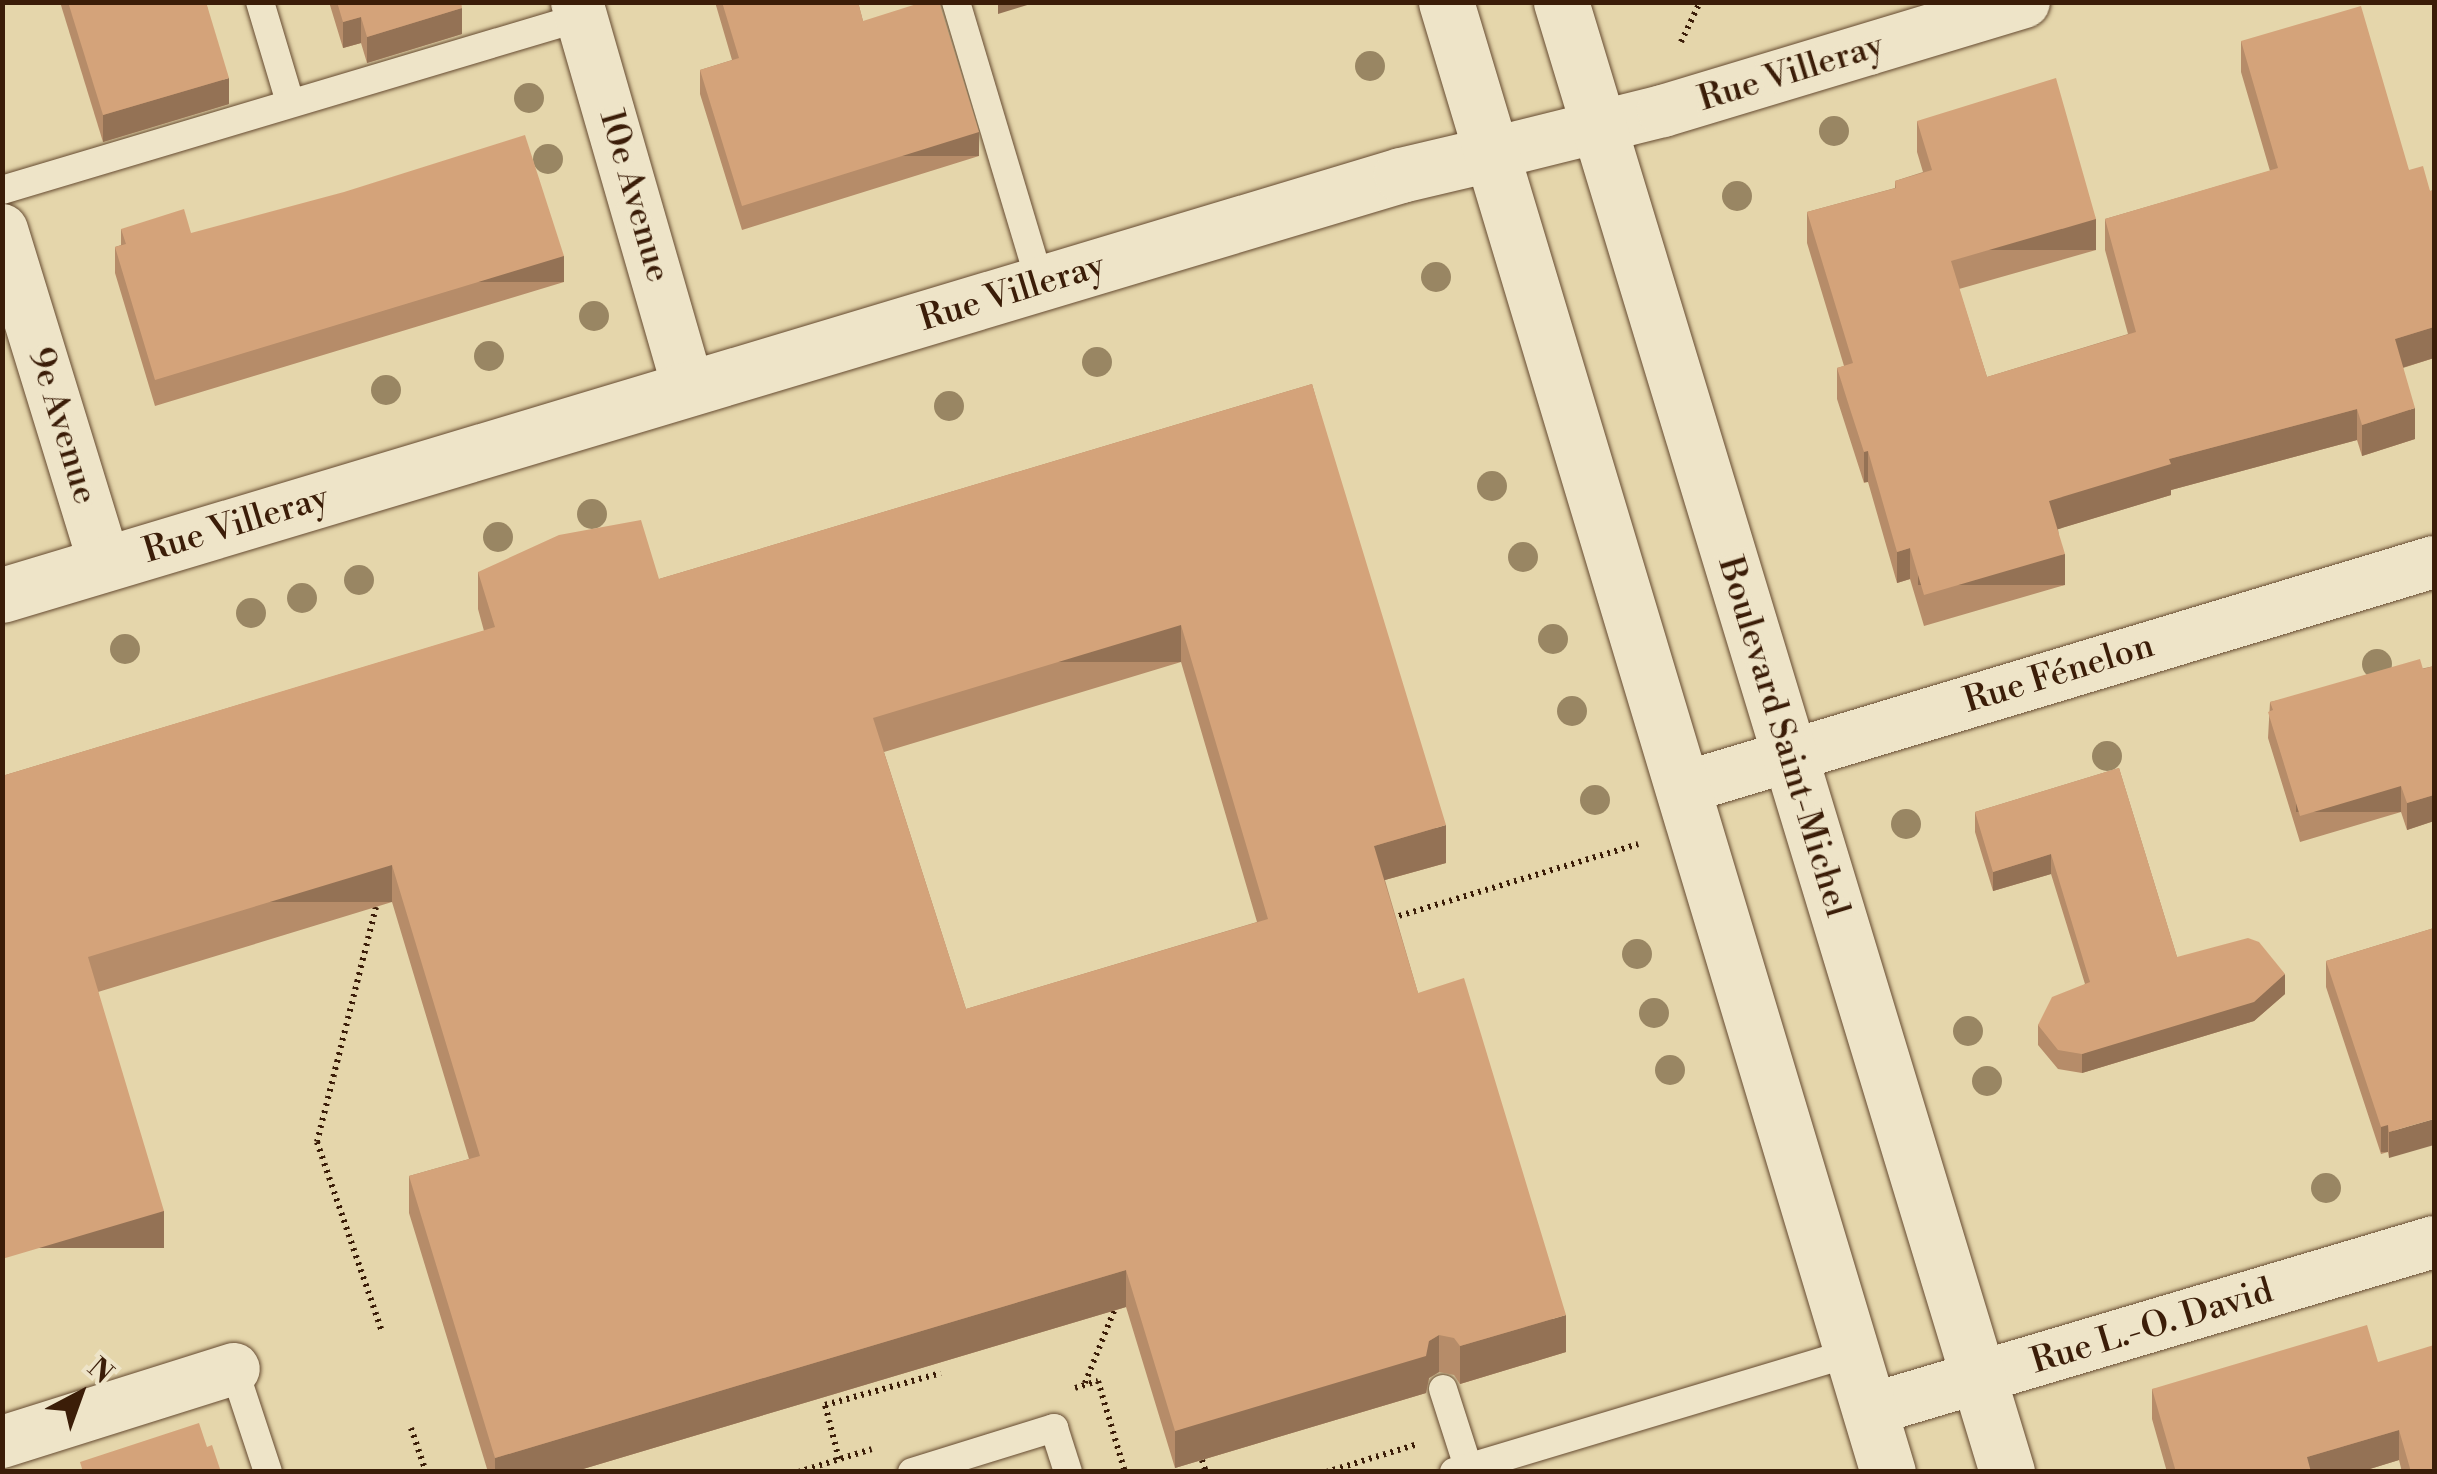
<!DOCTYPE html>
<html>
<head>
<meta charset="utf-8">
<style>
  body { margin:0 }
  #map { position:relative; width:2437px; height:1474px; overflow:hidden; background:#e5d6ab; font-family:"Libre Bodoni",serif }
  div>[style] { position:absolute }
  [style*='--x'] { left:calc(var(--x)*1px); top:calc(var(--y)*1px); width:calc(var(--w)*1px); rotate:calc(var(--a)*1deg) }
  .path>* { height:6px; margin-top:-3px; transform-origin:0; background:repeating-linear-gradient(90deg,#3b1d08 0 2.5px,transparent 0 7.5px) }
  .roads { filter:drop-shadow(0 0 2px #664b31) drop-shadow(0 0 2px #664b31) }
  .service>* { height:28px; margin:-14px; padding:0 14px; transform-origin:14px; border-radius:14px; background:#eee4c8 }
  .minor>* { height:52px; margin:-26px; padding:0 26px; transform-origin:26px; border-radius:26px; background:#eee4c8 }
  .tertiary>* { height:55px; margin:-27.5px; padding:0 27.5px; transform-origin:27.5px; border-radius:27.5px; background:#eee4c8 }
  .secondary>* { height:55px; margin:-27.5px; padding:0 27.5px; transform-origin:27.5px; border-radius:27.5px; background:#eee4c8 }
  .trees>* { width:30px; height:30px; margin:-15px; border-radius:50%; background:#998663 }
  .wall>* { inset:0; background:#b68c69 }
  .shaded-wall>* { inset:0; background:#947255; transform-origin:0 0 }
  .building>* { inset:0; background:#d4a37a }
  span { translate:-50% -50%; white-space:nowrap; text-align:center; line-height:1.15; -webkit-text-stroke:10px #eee4c8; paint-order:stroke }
  .street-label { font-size:35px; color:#3b1d08 }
  .frame { position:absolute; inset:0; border:5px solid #3b1d08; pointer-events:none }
  .north { position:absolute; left:30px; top:1344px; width:100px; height:100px; -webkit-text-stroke:8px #eee4c8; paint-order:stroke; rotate:41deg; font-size:28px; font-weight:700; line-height:40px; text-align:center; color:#3b1d08 }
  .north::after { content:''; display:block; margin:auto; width:35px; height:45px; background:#3b1d08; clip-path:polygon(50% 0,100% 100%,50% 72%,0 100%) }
</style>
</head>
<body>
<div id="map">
  <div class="path">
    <i style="--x:1681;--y:42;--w:44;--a:-64.6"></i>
    <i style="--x:376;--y:907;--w:242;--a:104.1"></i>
    <i style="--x:317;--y:1142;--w:198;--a:71.1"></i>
    <i style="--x:1392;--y:918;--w:257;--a:-16.7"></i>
    <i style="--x:1085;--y:1383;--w:78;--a:-68.1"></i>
    <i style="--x:1075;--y:1388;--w:24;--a:-17"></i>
    <i style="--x:1098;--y:1381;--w:95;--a:73.5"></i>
    <i style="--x:411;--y:1428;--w:46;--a:71.2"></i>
    <i style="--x:839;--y:1459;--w:56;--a:-104.5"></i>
    <i style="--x:825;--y:1405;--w:120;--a:-15.4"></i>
    <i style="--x:1202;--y:1460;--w:13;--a:72"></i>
    <i style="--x:798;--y:1472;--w:77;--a:-17.3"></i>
    <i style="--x:1326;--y:1472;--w:93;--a:-16.9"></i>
  </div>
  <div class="roads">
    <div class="service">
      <i style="--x:260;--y:2;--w:104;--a:73.3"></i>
      <i style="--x:956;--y:2;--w:295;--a:73.3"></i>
      <i style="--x:2;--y:190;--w:605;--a:-16.61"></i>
      <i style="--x:234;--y:1369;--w:108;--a:71.7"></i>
      <i style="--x:1443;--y:1389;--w:82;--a:72.2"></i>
      <i style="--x:912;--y:1472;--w:149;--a:-17.2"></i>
      <i style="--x:1054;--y:1428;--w:46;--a:72.3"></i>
      <i style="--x:1454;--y:1472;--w:417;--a:-16.7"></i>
    </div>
    <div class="minor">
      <i style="--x:577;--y:2;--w:404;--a:73.9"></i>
      <i style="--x:1490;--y:154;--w:178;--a:-14"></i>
      <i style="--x:1663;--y:111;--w:377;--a:-16.8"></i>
      <i style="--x:2;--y:230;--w:350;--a:72.9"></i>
      <i style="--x:1683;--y:788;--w:784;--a:-16.75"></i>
      <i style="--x:1869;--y:1410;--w:589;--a:-16.56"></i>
      <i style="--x:2;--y:1442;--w:243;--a:-17.5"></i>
    </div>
    <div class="tertiary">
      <i style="--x:2;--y:595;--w:1461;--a:-16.71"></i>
      <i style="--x:1401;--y:175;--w:91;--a:-13.3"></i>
    </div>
    <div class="secondary">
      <i style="--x:1446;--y:2;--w:1535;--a:73.27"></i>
      <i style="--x:1561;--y:2;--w:1536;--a:73.12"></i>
    </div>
  </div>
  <div class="trees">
    <i style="left:1370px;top:66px"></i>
    <i style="left:529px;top:98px"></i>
    <i style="left:1834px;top:131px"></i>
    <i style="left:548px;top:159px"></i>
    <i style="left:1737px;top:196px"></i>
    <i style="left:1436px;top:277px"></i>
    <i style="left:594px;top:316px"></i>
    <i style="left:489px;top:356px"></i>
    <i style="left:1097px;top:362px"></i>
    <i style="left:386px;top:390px"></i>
    <i style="left:949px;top:406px"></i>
    <i style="left:1492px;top:486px"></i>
    <i style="left:592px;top:514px"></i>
    <i style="left:498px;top:537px"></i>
    <i style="left:1523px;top:557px"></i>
    <i style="left:359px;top:580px"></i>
    <i style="left:302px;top:598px"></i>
    <i style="left:251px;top:613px"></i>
    <i style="left:1553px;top:639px"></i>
    <i style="left:125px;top:649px"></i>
    <i style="left:2377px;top:664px"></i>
    <i style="left:1572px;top:711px"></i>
    <i style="left:2107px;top:756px"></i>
    <i style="left:1595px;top:800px"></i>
    <i style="left:1906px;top:824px"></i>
    <i style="left:1637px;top:954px"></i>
    <i style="left:1654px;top:1013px"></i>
    <i style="left:1968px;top:1031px"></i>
    <i style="left:1670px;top:1070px"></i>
    <i style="left:1987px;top:1081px"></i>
    <i style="left:2326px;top:1188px"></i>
  </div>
  <div class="wall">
    <i style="clip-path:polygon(60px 2px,206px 2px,229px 104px,103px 142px)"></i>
    <i style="clip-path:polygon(329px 2px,461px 2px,462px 34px,367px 63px,361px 43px,343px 48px)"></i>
    <i style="clip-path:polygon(715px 2px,858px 2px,863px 21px,979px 156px,742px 230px,700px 94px,700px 70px,732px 60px)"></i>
    <i style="clip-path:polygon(2241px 41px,2409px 170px,2430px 191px,2434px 190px,2434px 358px,2403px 368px,2415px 439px,2362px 456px,2357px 440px,2171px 490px,2171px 495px,2058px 529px,2065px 585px,1924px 626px,1910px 579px,1897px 583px,1868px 482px,1864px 483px,1837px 399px,1837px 368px,1844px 366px,1807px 243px,1807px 212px,1895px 188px,1895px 181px,1923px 172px,1917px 152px,1917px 121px,2096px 250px,1959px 289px,1987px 377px,2128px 334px,2105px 250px,2105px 219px,2270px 171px,2241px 72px)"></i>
    <i style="clip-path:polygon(121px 229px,191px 233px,564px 282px,155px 406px,115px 273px,115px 247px,121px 245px)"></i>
    <i style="clip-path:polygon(evenodd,1312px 384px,1446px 863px,1385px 880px,1418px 993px,1566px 1352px,1460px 1384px,1454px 1375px,1439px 1372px,1429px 1378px,1426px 1393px,1175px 1468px,1126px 1307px,573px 1472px,488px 1472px,409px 1213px,409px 1176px,469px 1159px,392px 902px,98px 992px,164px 1248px,2px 776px,484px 631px,478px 609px,478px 572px,659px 579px,1312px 384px,1181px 662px,1257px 922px,966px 1009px,884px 752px,1181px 662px)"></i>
    <i style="clip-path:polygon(2434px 666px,2434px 821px,2407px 830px,2401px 812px,2300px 842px,2268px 738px,2270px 702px)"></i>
    <i style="clip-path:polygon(2119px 768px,2177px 957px,2285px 994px,2254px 1021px,2082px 1073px,2058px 1069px,2038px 1045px,2038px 1025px,2085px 984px,2051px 874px,1993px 891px,1975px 832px,1975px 812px)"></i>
    <i style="clip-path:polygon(2434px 928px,2389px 1158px,2388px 1152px,2381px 1154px,2326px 987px,2326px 961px)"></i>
    <i style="clip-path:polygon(2378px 1362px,2434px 1472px,2402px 1472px,2399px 1460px,2360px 1472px,2167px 1472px,2152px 1419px,2152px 1389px)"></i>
  </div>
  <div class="shaded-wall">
    <i style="clip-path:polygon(998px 2px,1037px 2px,998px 14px)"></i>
    <i style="clip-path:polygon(462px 8px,462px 34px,367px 63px,367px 37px)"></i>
    <i style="clip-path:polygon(361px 17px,361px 43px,343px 48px,343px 22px)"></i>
    <i style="clip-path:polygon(229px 78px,229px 104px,103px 142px,103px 115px)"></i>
    <i style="left:979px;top:132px;width:24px;height:248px;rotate:90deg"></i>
    <i style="left:2096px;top:219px;width:31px;height:151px;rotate:90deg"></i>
    <i style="left:564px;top:256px;width:26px;height:427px;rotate:90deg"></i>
    <i style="clip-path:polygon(2434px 327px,2434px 358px,2395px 370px,2395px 339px)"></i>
    <i style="clip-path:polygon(2415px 408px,2415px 439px,2362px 456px,2362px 425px)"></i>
    <i style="clip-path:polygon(2357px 409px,2357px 440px,2171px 490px,2171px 495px,2049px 532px,2049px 501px,2169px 459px)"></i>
    <i style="left:1868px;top:451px;width:31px;height:4px;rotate:90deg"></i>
    <i style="clip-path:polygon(1910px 548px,1910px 579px,1897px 583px,1897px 552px)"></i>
    <i style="left:2065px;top:554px;width:31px;height:147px;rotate:90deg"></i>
    <i style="left:1181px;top:625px;width:37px;height:322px;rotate:90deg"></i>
    <i style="left:2401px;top:786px;width:26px;height:105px;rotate:90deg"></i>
    <i style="clip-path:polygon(2434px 795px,2434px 821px,2407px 830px,2407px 803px)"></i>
    <i style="clip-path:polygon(1446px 825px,1446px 863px,1374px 883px,1374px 846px)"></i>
    <i style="clip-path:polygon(2051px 854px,2051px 874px,1993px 891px,1993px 872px)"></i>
    <i style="left:392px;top:865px;width:37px;height:318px;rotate:90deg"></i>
    <i style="clip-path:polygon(2285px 974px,2285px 994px,2254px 1021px,2082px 1073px,2082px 1054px)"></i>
    <i style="clip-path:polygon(2434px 1119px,2434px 1145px,2389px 1158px,2389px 1132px)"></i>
    <i style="left:2388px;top:1125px;width:27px;height:7px;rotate:90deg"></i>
    <i style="left:164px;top:1211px;width:37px;height:169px;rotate:90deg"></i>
    <i style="clip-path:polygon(1126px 1270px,1126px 1307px,573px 1472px,495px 1472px,495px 1458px)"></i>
    <i style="clip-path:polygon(1566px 1315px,1566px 1352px,1460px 1384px,1460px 1346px)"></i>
    <i style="clip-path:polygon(1439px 1335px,1439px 1372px,1429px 1378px,1426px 1393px,1175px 1468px,1175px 1431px,1429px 1341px)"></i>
    <i style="clip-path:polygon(2399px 1430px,2399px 1460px,2360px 1472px,2307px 1472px,2307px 1457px)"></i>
  </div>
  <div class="building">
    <i style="clip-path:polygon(68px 2px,206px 2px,229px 78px,103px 115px)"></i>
    <i style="clip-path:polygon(337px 2px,461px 2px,462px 8px,367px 37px,361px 17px,343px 22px)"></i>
    <i style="clip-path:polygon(722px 2px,858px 2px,863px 21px,923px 2px,939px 2px,979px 132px,742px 206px,700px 70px,739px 58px)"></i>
    <i style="clip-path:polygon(2361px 6px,2409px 170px,2423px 166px,2430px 191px,2434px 190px,2434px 327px,2395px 339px,2415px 408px,2362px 425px,2357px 409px,2169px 459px,2171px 464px,2049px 501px,2065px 554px,1924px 595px,1910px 548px,1897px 552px,1868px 451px,1864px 452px,1850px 409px,1837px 368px,1853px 363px,1807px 212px,1896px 188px,1895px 181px,1932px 170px,1917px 121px,2056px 78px,2096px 219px,1951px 261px,1987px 377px,2136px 332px,2105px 219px,2278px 168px,2241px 41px)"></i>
    <i style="clip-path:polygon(525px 135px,564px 256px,155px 380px,115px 247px,126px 244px,121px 229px,184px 209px,191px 233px,344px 192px)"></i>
    <i style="clip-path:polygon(evenodd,1312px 384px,1446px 825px,1374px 846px,1418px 993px,1464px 978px,1566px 1315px,1460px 1346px,1454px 1338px,1439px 1335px,1429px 1341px,1426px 1356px,1175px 1431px,1126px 1270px,495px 1458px,409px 1176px,480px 1156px,392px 865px,88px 957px,164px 1211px,2px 1259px,2px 776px,495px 627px,478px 572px,559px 535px,641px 520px,659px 579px,1312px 384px,1181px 625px,1268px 919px,966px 1009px,873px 718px,1181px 625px)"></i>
    <i style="clip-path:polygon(2420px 659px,2423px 669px,2434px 666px,2434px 795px,2407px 803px,2401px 786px,2300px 816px,2268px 712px,2273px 710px,2270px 702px)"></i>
    <i style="clip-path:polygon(2119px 768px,2177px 957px,2248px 938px,2259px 942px,2285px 974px,2254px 1002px,2082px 1054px,2058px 1050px,2038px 1025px,2052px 997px,2090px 982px,2051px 854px,1993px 872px,1975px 812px)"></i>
    <i style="clip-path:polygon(2434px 928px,2434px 1119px,2389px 1132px,2388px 1125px,2381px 1127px,2326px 961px)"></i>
    <i style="clip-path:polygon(2367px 1325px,2378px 1362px,2434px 1345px,2434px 1472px,2411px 1472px,2399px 1430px,2307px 1457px,2311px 1472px,2176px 1472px,2152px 1389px)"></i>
    <i style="clip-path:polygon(199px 1423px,207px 1447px,212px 1445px,221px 1472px,83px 1472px,80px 1462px)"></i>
  </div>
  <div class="street-label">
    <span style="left:1791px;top:73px;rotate:-17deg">Rue Villeray</span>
    <span style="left:634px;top:196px;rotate:74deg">10e Avenue</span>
    <span style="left:1012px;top:293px;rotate:-17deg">Rue Villeray</span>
    <span style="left:62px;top:426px;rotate:73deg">9e Avenue</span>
    <span style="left:236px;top:525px;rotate:-17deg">Rue Villeray</span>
    <span style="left:2059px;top:674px;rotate:-17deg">Rue Fénelon</span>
    <span style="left:1783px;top:737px;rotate:73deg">Boulevard Saint-Michel</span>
    <span style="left:2152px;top:1327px;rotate:-17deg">Rue L.-O. David</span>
  </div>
  <div class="frame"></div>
  <div class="north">N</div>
</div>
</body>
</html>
